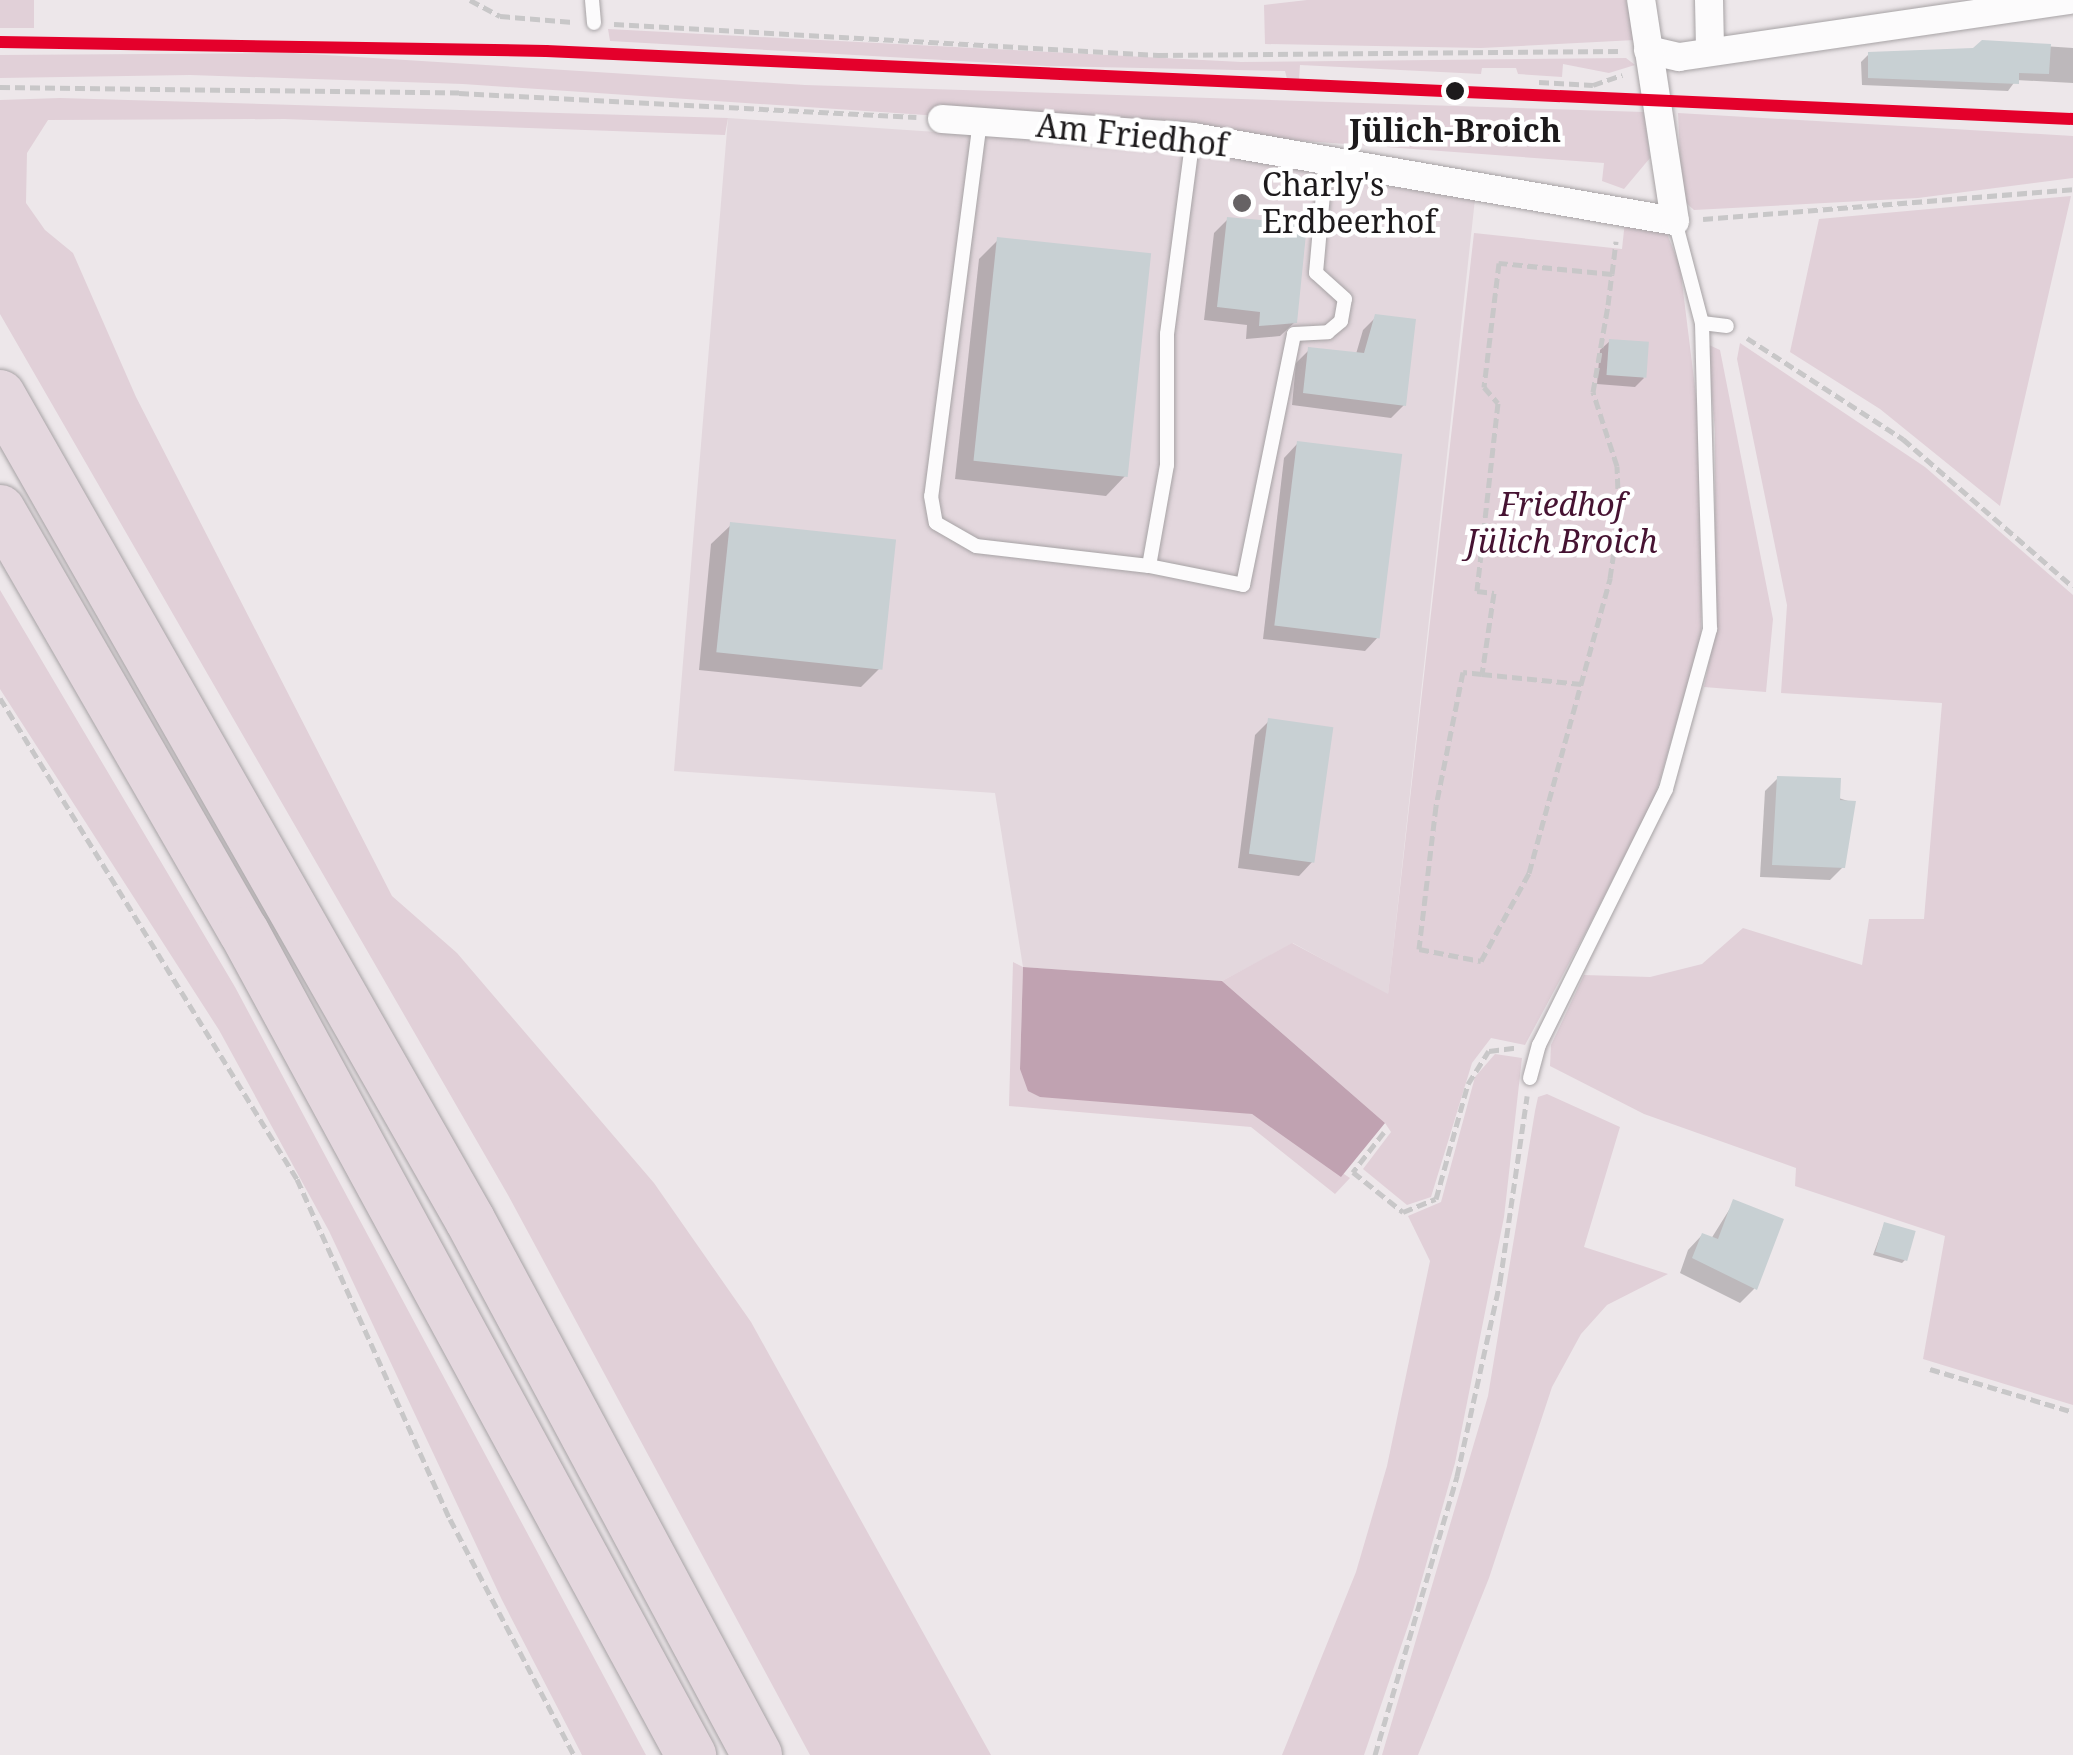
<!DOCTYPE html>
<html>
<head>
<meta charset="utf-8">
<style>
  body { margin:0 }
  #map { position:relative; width:2073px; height:1755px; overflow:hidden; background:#ede7ea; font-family:"Noto Serif",serif }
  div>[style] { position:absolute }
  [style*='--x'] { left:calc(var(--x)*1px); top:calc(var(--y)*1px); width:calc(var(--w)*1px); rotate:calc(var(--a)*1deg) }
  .built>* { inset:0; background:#e3d7dd }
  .green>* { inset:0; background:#e1d0d8; transform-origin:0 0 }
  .water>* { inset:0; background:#c0a2b1 }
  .shadow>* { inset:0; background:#0003 }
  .building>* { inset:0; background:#c8d0d3; transform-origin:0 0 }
  .path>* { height:5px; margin-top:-2.5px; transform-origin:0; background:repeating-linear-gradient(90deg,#c8c7c8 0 10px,transparent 0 15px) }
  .roads { filter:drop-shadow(0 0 2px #a7a3a5) drop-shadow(0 0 2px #a7a3a5) }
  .service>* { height:14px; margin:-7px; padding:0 7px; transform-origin:7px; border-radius:7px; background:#fcfbfc }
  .minor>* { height:28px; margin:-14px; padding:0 14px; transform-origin:14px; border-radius:14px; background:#fcfbfc }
  .motorway>* { height:50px; margin:-25px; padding:0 25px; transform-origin:25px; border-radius:25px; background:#e4d7de }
  .rail-1>* { height:12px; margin:-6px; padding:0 6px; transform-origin:6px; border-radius:6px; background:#e4002b }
  .dots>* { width:28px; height:28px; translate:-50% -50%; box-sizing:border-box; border:5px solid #fff; border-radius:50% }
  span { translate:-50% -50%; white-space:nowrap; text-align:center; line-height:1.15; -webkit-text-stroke:9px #fff; paint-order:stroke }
  .stop-label { font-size:32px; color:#1d1a1c; font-weight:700 }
  .street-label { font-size:32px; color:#1d1a1c }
  .poi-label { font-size:32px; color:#1d1a1c }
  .left { translate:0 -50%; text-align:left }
  .park-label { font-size:32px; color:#461332; font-style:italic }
</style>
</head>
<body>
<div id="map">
  <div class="built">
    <i style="clip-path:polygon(728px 118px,1176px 148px,1475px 199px,1388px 995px,1293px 943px,1222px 981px,1023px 967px,995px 793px,674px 771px)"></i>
  </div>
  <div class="green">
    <i style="left:0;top:0;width:34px;height:28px"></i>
    <i style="clip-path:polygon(1307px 0,1626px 0,1635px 40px,1481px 48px,1265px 44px,1264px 5px)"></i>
    <i style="clip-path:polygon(608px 29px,1241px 62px,1626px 58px,1635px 65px,1609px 73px,1563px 64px,1562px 77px,1518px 74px,1516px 68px,1482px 68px,1481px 74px,1300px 65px,1299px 79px,1287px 79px,1285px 71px,1047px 66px,610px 41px)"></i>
    <i style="clip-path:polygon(293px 53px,805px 85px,1644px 112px,1650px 158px,1624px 189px,1602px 181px,1604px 163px,1194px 133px,463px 84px,190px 75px,0 78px,0 55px)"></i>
    <i style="clip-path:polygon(60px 98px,728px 118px,725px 135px,284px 119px,48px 120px,27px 153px,26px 203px,45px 230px,73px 253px,136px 397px,392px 896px,457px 953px,654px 1183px,751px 1322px,991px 1755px,810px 1755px,508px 1195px,0 314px,0 100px)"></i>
    <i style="clip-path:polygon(1678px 113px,2073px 136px,2073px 178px,1918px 198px,1694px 210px,1682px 199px)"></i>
    <i style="clip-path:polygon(2071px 196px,2000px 506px,1880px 409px,1790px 352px,1819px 219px)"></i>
    <i style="clip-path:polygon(1625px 221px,1665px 229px,1680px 266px,1702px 444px,1701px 638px,1655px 797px,1588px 928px,1525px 1045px,1491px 1038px,1472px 1063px,1431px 1197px,1407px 1205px,1363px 1169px,1391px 1132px,1385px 1123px,1222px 981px,1292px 943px,1388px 994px,1474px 233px,1622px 249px)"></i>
    <i style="clip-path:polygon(1740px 343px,1925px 467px,2073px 595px,2073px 1405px,1923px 1359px,1945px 1236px,1795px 1186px,1796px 1168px,1644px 1114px,1550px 1066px,1551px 1045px,1584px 975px,1650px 977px,1702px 964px,1743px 928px,1862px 965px,1869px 919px,1924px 919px,1942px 703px,1781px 693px,1787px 605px,1737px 359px)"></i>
    <i style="clip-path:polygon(1707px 344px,1720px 350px,1773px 619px,1766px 692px,1704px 687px,1715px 632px,1715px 431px)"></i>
    <i style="clip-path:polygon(0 590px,235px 987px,646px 1755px,582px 1755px,502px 1600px,329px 1231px,219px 1030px,0 689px)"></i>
    <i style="clip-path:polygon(1013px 962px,1023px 967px,1020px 1069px,1252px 1114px,1350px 1178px,1335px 1194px,1251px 1127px,1009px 1106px)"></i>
    <i style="clip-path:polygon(1495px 1054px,1522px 1058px,1504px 1217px,1455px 1463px,1412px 1614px,1364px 1755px,1282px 1755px,1356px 1572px,1387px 1466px,1430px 1261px,1408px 1216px,1441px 1202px,1475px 1077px)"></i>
    <i style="clip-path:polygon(1547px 1094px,1620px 1127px,1584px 1247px,1668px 1274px,1607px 1305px,1581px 1334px,1552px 1387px,1489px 1578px,1418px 1755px,1382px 1755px,1488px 1396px,1535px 1111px,1538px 1097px)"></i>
  </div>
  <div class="water">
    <i style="clip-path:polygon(1023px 967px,1222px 981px,1385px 1123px,1341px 1177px,1252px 1114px,1040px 1097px,1028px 1091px,1020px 1069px)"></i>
  </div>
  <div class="shadow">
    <i style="clip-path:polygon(1983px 42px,2073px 48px,2073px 83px,2016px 80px,2008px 91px,1862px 85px,1861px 62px,1869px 54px,1974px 50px)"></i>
    <i style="clip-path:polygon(1228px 219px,1295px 322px,1280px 336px,1246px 339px,1247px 325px,1204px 320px,1214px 233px)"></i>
    <i style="clip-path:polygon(998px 240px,1125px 476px,1106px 496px,955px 479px,979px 259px)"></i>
    <i style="clip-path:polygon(1376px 317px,1404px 405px,1391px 418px,1292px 405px,1296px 363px,1309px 350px,1356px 354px,1363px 330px)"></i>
    <i style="clip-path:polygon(1610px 341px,1644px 378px,1635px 387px,1597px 384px,1600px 350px)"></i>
    <i style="clip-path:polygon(1298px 443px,1379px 636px,1365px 651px,1263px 639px,1284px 458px)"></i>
    <i style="clip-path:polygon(731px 525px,880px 668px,861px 687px,699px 670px,711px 544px)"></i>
    <i style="clip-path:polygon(1269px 721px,1313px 861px,1299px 876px,1238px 868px,1255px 735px)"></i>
    <i style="clip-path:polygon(1778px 778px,1854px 803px,1843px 867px,1830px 880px,1760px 877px,1765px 791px)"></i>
    <i style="clip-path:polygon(1734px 1202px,1781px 1220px,1754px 1289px,1740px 1303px,1680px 1273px,1688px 1250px,1702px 1235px,1711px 1239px)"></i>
    <i style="clip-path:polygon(1884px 1225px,1906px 1259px,1902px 1263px,1873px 1255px)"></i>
  </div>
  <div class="building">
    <i style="clip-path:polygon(1982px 40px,2051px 44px,2049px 74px,2019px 73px,2019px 84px,1868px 78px,1868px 52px,1973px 48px)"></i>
    <i style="clip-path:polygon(1227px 217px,1307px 224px,1297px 323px,1259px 326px,1260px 312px,1217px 307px)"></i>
    <i style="left:997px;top:237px;width:155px;height:225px;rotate:6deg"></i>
    <i style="clip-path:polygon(1375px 314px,1416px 319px,1406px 406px,1303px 393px,1308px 347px,1364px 353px)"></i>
    <i style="left:1609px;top:339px;width:40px;height:36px;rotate:4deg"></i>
    <i style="left:1297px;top:441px;width:106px;height:186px;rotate:7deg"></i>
    <i style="left:730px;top:522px;width:167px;height:131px;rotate:6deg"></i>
    <i style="left:1268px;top:718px;width:66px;height:137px;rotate:8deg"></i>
    <i style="clip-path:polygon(1777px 776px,1841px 778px,1840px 800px,1856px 801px,1845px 868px,1772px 865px)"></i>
    <i style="clip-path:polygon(1733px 1199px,1784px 1219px,1757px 1290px,1692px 1258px,1702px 1233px,1718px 1239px)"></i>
    <i style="left:1884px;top:1222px;width:33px;height:31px;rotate:16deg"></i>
  </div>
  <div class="path">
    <i style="--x:470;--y:0;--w:34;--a:28"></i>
    <i style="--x:500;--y:16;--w:73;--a:4.7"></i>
    <i style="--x:614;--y:24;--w:545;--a:3.26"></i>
    <i style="--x:1158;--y:55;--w:464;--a:-0.5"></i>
    <i style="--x:1539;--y:82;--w:54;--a:3.2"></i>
    <i style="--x:1593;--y:85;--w:31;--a:-19"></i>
    <i style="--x:0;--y:87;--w:459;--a:0.7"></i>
    <i style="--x:459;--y:93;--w:458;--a:3"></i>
    <i style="--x:1703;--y:219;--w:371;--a:-4.6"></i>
    <i style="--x:1612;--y:274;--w:114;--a:-174.4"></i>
    <i style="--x:1499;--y:263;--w:125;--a:96.9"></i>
    <i style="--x:1484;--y:387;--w:21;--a:49"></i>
    <i style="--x:1498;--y:403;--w:189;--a:96.4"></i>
    <i style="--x:1477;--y:591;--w:17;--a:7"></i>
    <i style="--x:1494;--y:593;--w:82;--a:98.4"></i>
    <i style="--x:1482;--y:674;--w:19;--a:-174"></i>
    <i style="--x:1463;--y:672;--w:137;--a:101.4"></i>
    <i style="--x:1436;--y:806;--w:144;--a:96.8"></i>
    <i style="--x:1419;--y:949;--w:63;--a:11"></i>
    <i style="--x:1481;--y:961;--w:100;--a:-61.4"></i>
    <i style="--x:1529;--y:873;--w:306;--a:-74.6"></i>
    <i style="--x:1610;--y:578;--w:61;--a:-81.5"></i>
    <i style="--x:1619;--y:518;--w:52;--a:-92.2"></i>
    <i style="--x:1617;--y:466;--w:78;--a:-108"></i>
    <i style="--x:1593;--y:392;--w:88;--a:-80.2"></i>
    <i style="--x:1608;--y:305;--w:31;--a:-83"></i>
    <i style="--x:1612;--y:274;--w:33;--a:-83"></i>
    <i style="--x:1747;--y:338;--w:186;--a:32.9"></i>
    <i style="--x:1903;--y:439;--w:225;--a:41"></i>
    <i style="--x:1482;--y:674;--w:100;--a:5.8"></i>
    <i style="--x:0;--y:698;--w:565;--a:58.31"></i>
    <i style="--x:297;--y:1179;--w:373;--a:65.8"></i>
    <i style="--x:450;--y:1519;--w:267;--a:62.3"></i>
    <i style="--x:1384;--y:1132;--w:51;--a:127.8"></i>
    <i style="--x:1353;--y:1172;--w:64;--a:38.7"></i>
    <i style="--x:1403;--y:1212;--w:35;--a:-22"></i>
    <i style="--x:1436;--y:1199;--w:119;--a:-74.5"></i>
    <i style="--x:1468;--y:1084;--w:39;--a:-58"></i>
    <i style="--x:1489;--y:1051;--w:26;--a:-7"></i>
    <i style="--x:1930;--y:1369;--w:149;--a:16.7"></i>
    <i style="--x:1375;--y:1755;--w:291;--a:-73.6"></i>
    <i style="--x:1457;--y:1476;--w:199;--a:-77.5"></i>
    <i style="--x:1500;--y:1282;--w:188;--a:-81.7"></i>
  </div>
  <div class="roads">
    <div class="service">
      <i style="--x:592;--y:0;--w:23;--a:85"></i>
      <i style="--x:980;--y:121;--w:378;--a:97.4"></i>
      <i style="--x:931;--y:496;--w:27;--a:80"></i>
      <i style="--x:936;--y:523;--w:46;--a:29.9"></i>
      <i style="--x:976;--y:546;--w:174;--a:6.6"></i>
      <i style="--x:1149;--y:566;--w:96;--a:11.4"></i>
      <i style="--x:1243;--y:585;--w:256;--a:-78.5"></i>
      <i style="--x:1294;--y:334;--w:34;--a:-3"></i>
      <i style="--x:1328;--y:332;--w:17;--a:-40"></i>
      <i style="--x:1341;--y:321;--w:22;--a:-80"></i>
      <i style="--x:1345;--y:299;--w:39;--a:-138"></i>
      <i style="--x:1316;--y:273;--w:112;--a:-84.9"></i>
      <i style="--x:1675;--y:221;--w:106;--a:75.2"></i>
      <i style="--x:1702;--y:323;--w:25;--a:7"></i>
      <i style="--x:1149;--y:566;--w:103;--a:-79.9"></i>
      <i style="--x:1167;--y:465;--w:131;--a:-90"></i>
      <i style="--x:1167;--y:334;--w:199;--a:-82.5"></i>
      <i style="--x:1530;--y:1078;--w:34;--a:-75"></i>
      <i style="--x:1539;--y:1045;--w:286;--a:-63.6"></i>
      <i style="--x:1666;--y:789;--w:166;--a:-74.6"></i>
      <i style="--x:1710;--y:629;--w:306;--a:-91.5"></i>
    </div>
    <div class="minor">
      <i style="--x:1709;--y:0;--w:49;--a:88.8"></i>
      <i style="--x:1648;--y:50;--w:32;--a:13"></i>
      <i style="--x:1679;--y:57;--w:395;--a:-8.3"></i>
      <i style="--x:942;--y:119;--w:252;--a:4.1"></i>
      <i style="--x:1193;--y:137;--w:489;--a:9.9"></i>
      <i style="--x:1675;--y:221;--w:224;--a:-98.7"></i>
    </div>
    <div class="motorway">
      <i style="--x:0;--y:395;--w:949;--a:60.33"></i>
      <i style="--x:470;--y:1220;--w:607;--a:61.79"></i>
      <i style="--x:0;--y:510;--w:487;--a:60"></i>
      <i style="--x:244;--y:932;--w:937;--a:61.49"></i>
    </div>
  </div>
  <div class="rail-1">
    <i style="--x:0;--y:42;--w:546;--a:0.94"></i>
    <i style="--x:546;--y:51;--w:1529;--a:2.55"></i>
  </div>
  <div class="dots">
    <i style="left:1455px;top:91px;background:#1d1a1c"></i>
    <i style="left:1242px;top:203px;background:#666264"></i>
  </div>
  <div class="stop-label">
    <span style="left:1455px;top:130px">Jülich-Broich</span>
  </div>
  <div class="street-label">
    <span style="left:1132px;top:135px;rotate:6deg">Am Friedhof</span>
  </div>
  <div class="poi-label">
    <span class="left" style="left:1262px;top:203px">Charly's<br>Erdbeerhof</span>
  </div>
  <div class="park-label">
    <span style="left:1562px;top:523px">Friedhof<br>Jülich Broich</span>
  </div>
</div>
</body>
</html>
